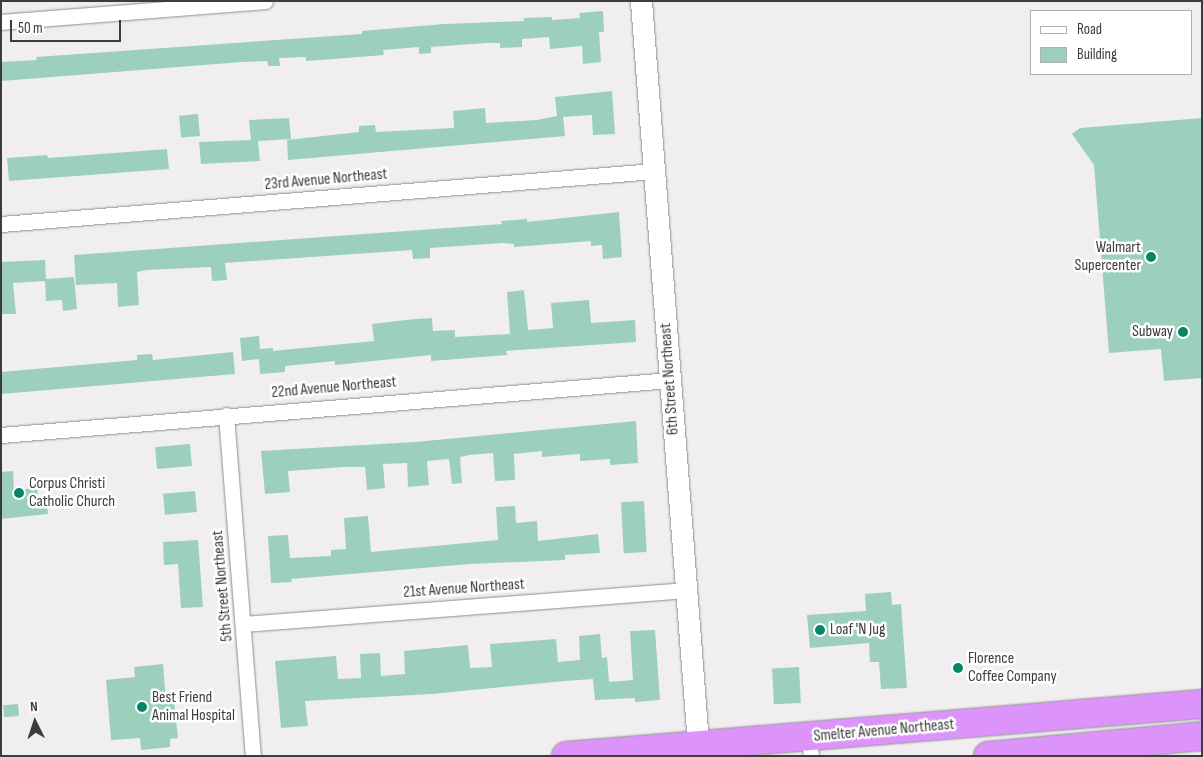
<!DOCTYPE html>
<html>
<head>
<meta charset="utf-8">
<style>
  body { margin:0 }
  #map { position:relative; width:1203px; height:757px; overflow:hidden; background:#f1eef2; font-family:"Sofia Sans Condensed",sans-serif }
  div>[style] { position:absolute }
  [style*='--x'] { left:calc(var(--x)*1px); top:calc(var(--y)*1px); width:calc(var(--w)*1px); rotate:calc(var(--a)*1deg) }
  .building>* { inset:0; background:#9cd0bc; transform-origin:0 0 }
  .roads { filter:drop-shadow(0 0 1px #8f8c90) drop-shadow(0 0 1px #8f8c90) }
  .street>* { height:15px; margin:-7.5px; padding:0 7.5px; transform-origin:7.5px; border-radius:7.5px; background:#fff }
  .secondary>* { height:21px; margin:-10.5px; padding:0 10.5px; transform-origin:10.5px; border-radius:10.5px; background:#fff }
  .highway>* { height:28px; margin:-14px; padding:0 14px; transform-origin:14px; border-radius:14px; background:#dc93fa }
  .dots>* { width:14px; height:14px; translate:-50% -50%; box-sizing:border-box; border:2px solid #fff; border-radius:50% }
  span { translate:-50% -50%; white-space:nowrap; text-align:center; line-height:1.15; -webkit-text-stroke:5px #fff; paint-order:stroke }
  .street-label { font-size:16px; color:#3c3b3d }
  .poi-label { font-size:16px; color:#3c3b3d }
  .right { translate:-100% -50%; text-align:right }
  .left { translate:0 -50%; text-align:left }
  .frame { position:absolute; inset:0; border:2px solid #3c3b3d; pointer-events:none }
  .legend { position:absolute; left:1030px; top:10px; width:162px; height:65px; box-sizing:border-box; background:#fff; border:1px solid #b1b1b1; margin:0; padding:6px 9px; list-style:none; font-size:15px; color:#3c3b3d }
  .legend li { display:flex; align-items:center; gap:10px; height:25px }
  .legend b { width:25px; border:1px solid #b1b1b1 }
  .north { position:absolute; left:10px; top:697px; width:50px; height:50px; -webkit-text-stroke:4px #fff; paint-order:stroke; rotate:356deg; font-size:14px; font-weight:700; line-height:20px; text-align:center; color:#3c3b3d }
  .north::after { content:''; display:block; margin:auto; width:18px; height:22px; background:#3c3b3d; clip-path:polygon(50% 0,100% 100%,50% 72%,0 100%) }
  .scale { position:absolute; left:10px; top:20px; width:111px; height:22px; box-sizing:border-box; border:2px solid #3c3b3d; border-top:0; padding-left:6px; font-size:15px; line-height:18px; white-space:nowrap; color:#3c3b3d; -webkit-text-stroke:4px #fff; paint-order:stroke }
</style>
</head>
<body>
<div id="map">
  <div class="building">
    <i style="clip-path:polygon(603px 11px,604px 32px,599px 32px,601px 62px,583px 64px,582px 46px,550px 49px,549px 37px,522px 39px,522px 47px,500px 48px,500px 43px,487px 43px,431px 47px,431px 53px,419px 54px,419px 47px,383px 50px,384px 55px,321px 60px,306px 61px,306px 57px,279px 58px,280px 66px,268px 66px,267px 61px,242px 62px,1px 81px,1px 62px,37px 60px,36px 57px,362px 34px,362px 31px,444px 24px,524px 21px,524px 18px,552px 17px,552px 20px,580px 18px,579px 13px)"></i>
    <i style="clip-path:polygon(612px 91px,615px 134px,593px 135px,592px 115px,563px 117px,565px 136px,288px 160px,287px 140px,359px 132px,359px 126px,375px 125px,376px 132px,454px 128px,453px 111px,485px 108px,486px 123px,537px 120px,557px 116px,555px 97px)"></i>
    <i style="left:198px;top:114px;width:22px;height:19px;rotate:85deg"></i>
    <i style="clip-path:polygon(289px 118px,291px 139px,258px 141px,260px 161px,201px 164px,199px 142px,251px 140px,249px 120px)"></i>
    <i style="clip-path:polygon(1202px 118px,1202px 378px,1164px 381px,1161px 349px,1109px 353px,1094px 165px,1072px 134px,1080px 128px)"></i>
    <i style="clip-path:polygon(167px 149px,169px 169px,9px 181px,7px 158px,47px 155px,48px 158px)"></i>
    <i style="clip-path:polygon(619px 212px,622px 257px,603px 259px,602px 245px,591px 246px,591px 241px,514px 247px,514px 244px,503px 243px,430px 248px,430px 258px,413px 259px,412px 250px,225px 263px,227px 280px,212px 281px,211px 267px,146px 270px,137px 272px,139px 305px,118px 307px,117px 283px,76px 285px,74px 255px,502px 224px,501px 221px,527px 219px,527px 222px)"></i>
    <i style="clip-path:polygon(45px 260px,46px 279px,74px 277px,77px 309px,63px 311px,62px 300px,46px 301px,45px 281px,13px 283px,16px 314px,1px 314px,1px 262px)"></i>
    <i style="clip-path:polygon(524px 290px,528px 330px,553px 328px,551px 303px,589px 300px,591px 323px,635px 320px,636px 342px,506px 351px,507px 355px,431px 361px,431px 355px,335px 365px,335px 361px,285px 366px,285px 372px,260px 374px,259px 359px,242px 361px,240px 338px,259px 336px,260px 349px,273px 348px,273px 351px,374px 341px,372px 324px,415px 319px,432px 318px,433px 331px,455px 330px,455px 337px,510px 334px,507px 292px)"></i>
    <i style="clip-path:polygon(233px 352px,235px 374px,1px 394px,1px 372px,137px 360px,137px 355px,152px 354px,153px 360px)"></i>
    <i style="clip-path:polygon(636px 421px,638px 463px,610px 465px,610px 459px,580px 461px,580px 454px,542px 457px,542px 451px,514px 454px,515px 480px,495px 481px,493px 453px,469px 455px,460px 457px,462px 483px,452px 484px,449px 459px,427px 461px,429px 485px,408px 487px,407px 463px,383px 464px,385px 488px,367px 490px,365px 467px,344px 467px,288px 471px,290px 492px,265px 494px,261px 451px,415px 442px)"></i>
    <i style="left:190px;top:444px;width:22px;height:35px;rotate:85deg"></i>
    <i style="clip-path:polygon(13px 471px,14px 490px,37px 488px,38px 496px,46px 496px,48px 514px,1px 519px,1px 472px)"></i>
    <i style="left:195px;top:491px;width:21px;height:32px;rotate:85deg"></i>
    <i style="left:644px;top:501px;width:51px;height:23px;rotate:87deg"></i>
    <i style="clip-path:polygon(515px 506px,516px 523px,537px 521px,538px 541px,598px 534px,600px 553px,565px 555px,565px 560px,470px 564px,291px 579px,292px 582px,271px 583px,268px 536px,288px 535px,290px 558px,331px 556px,331px 550px,346px 549px,344px 518px,368px 516px,371px 552px,498px 540px,496px 507px)"></i>
    <i style="clip-path:polygon(198px 540px,203px 607px,181px 608px,178px 564px,164px 565px,163px 542px)"></i>
    <i style="clip-path:polygon(891px 592px,892px 605px,901px 604px,907px 688px,881px 689px,879px 662px,870px 662px,869px 643px,810px 648px,807px 615px,866px 611px,865px 594px)"></i>
    <i style="clip-path:polygon(655px 630px,660px 700px,635px 702px,635px 698px,595px 700px,593px 679px,564px 681px,432px 694px,305px 701px,308px 726px,281px 728px,275px 661px,336px 656px,338px 679px,361px 678px,360px 654px,380px 653px,381px 676px,405px 674px,404px 651px,468px 645px,470px 668px,492px 667px,490px 644px,556px 639px,558px 662px,580px 660px,579px 636px,600px 634px,602px 658px,607px 657px,609px 682px,633px 680px,630px 631px)"></i>
    <i style="clip-path:polygon(163px 664px,166px 701px,174px 700px,178px 738px,170px 739px,170px 747px,141px 750px,140px 738px,111px 740px,106px 680px,135px 677px,134px 667px)"></i>
    <i style="left:799px;top:667px;width:36px;height:27px;rotate:87deg"></i>
    <i style="left:18px;top:704px;width:12px;height:15px;rotate:85deg"></i>
  </div>
  <div class="roads">
    <div class="street">
      <i style="--x:1;--y:22;--w:265;--a:-4.5"></i>
      <i style="--x:1;--y:224;--w:655;--a:-4.64"></i>
      <i style="--x:226;--y:415;--w:342;--a:85.5"></i>
      <i style="--x:1;--y:435;--w:671;--a:-4.7"></i>
      <i style="--x:244;--y:624;--w:443;--a:-4.4"></i>
      <i style="--x:809;--y:738;--w:18;--a:84"></i>
    </div>
    <div class="secondary">
      <i style="--x:641;--y:1;--w:757;--a:85.61"></i>
    </div>
    <div class="highway">
      <i style="--x:566;--y:756;--w:638;--a:-4.67"></i>
      <i style="--x:988;--y:756;--w:215;--a:-5.3"></i>
    </div>
  </div>
  <div class="dots">
    <i style="left:1151px;top:257px;background:#068668"></i>
    <i style="left:1183px;top:332px;background:#068668"></i>
    <i style="left:19px;top:493px;background:#068668"></i>
    <i style="left:820px;top:630px;background:#068668"></i>
    <i style="left:958px;top:668px;background:#068668"></i>
    <i style="left:142px;top:707px;background:#068668"></i>
  </div>
  <div class="street-label">
    <span style="left:326px;top:180px;rotate:-5deg">23rd Avenue Northeast</span>
    <span style="left:670px;top:379px;rotate:-94deg">6th Street Northeast</span>
    <span style="left:334px;top:388px;rotate:-5deg">22nd Avenue Northeast</span>
    <span style="left:223px;top:586px;rotate:-95deg">5th Street Northeast</span>
    <span style="left:464px;top:589px;rotate:-4deg">21st Avenue Northeast</span>
    <span style="left:884px;top:731px;rotate:-5deg">Smelter Avenue Northeast</span>
  </div>
  <div class="poi-label">
    <span class="right" style="left:1141px;top:257px">Walmart<br>Supercenter</span>
    <span class="right" style="left:1173px;top:332px">Subway</span>
    <span class="left" style="left:29px;top:493px">Corpus Christi<br>Catholic Church</span>
    <span class="left" style="left:830px;top:630px">Loaf 'N Jug</span>
    <span class="left" style="left:968px;top:668px">Florence<br>Coffee Company</span>
    <span class="left" style="left:152px;top:707px">Best Friend<br>Animal Hospital</span>
  </div>
  <div class="frame"></div>
  <ul class="legend">
  <li><b style="height:6px;background:#fff"></b>Road</li>
  <li><b style="height:14px;background:#9cd0bc"></b>Building</li>
  </ul>
  <div class="north">N</div>
  <div class="scale">50 m</div>
</div>
</body>
</html>
